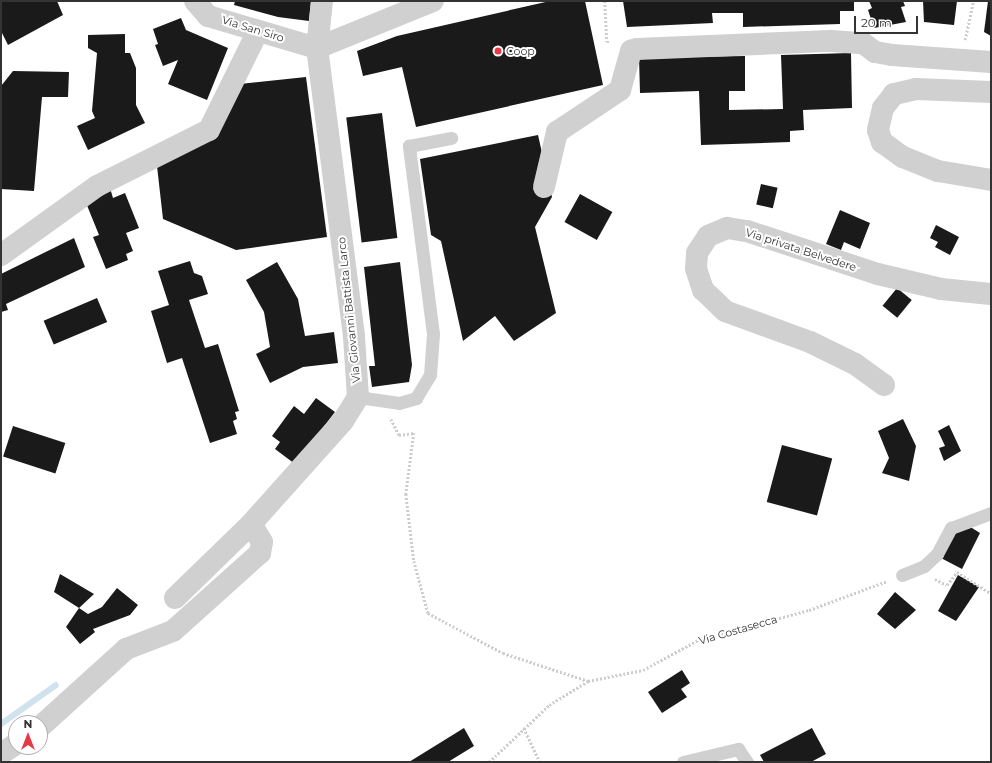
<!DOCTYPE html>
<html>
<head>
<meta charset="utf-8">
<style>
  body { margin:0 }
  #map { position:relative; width:992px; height:763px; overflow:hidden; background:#fff; font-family:Montserrat,sans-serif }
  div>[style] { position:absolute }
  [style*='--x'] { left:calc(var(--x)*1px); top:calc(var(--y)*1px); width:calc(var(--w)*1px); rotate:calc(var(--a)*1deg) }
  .stream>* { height:6px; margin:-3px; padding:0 3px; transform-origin:3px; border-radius:3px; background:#cfe2ee }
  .building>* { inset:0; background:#1a1a1a; transform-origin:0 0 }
  .path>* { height:2.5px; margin-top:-1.25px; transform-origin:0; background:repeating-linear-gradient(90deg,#cdcdcd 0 2px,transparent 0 4px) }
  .lane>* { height:13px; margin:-6.5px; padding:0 6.5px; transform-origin:6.5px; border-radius:6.5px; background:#d0d0d0 }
  .street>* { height:22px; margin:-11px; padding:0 11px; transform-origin:11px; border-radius:11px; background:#d0d0d0 }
  .dots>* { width:11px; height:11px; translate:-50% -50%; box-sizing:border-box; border:2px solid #fff; border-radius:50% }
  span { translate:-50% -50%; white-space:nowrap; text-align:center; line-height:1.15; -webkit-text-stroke:4px #fff; paint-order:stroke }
  .street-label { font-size:11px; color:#333 }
  .poi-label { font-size:11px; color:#333 }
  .left { translate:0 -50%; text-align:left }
  .frame { position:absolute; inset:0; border:2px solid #333; pointer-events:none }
  .north { position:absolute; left:8px; top:715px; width:40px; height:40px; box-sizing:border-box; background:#fff; border:1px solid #adadad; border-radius:50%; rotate:0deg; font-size:11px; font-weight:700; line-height:16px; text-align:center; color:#333 }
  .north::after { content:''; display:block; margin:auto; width:14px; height:18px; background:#e63946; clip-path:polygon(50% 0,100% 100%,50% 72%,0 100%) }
  .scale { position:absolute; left:854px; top:16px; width:64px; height:18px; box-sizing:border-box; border:2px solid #333; border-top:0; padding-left:5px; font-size:12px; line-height:14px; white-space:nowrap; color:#333; -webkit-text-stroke:3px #fff; paint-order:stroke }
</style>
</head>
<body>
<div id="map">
  <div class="stream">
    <i style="--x:1;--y:724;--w:67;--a:-35.3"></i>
  </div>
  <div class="building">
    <i style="clip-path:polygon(1px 1px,57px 1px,63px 15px,8px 45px,1px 31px)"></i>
    <i style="clip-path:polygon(235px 1px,311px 1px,309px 21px,278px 17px,234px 5px)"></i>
    <i style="clip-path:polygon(550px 1px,585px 1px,603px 85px,416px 127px,402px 67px,363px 76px,357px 51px,397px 36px)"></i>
    <i style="clip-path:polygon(623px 1px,854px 1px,854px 11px,840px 11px,840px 24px,743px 27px,743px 13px,712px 13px,713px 23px,627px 27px)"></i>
    <i style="clip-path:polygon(869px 1px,903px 1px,905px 6px,901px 7px,906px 22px,874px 28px,868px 10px,872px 8px)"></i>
    <i style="clip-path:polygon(923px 1px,957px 1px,954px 25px,924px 22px)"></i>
    <i style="clip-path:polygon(988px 1px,991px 1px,991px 36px,984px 32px)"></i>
    <i style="clip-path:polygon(181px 18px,186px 30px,228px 48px,207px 100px,168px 84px,178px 60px,163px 66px,155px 45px,158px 44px,153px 29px)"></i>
    <i style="clip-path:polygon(125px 34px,125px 53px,130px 53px,136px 68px,136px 105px,145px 123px,88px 150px,77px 126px,95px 118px,92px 111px,97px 53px,88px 48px,88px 35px)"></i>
    <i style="clip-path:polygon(851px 53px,852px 108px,803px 110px,804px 130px,790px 131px,790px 142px,701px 145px,699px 91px,640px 93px,639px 58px,745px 56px,745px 91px,729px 91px,729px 110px,783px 109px,781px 55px)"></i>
    <i style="clip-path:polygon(13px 71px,69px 72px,68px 97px,42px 97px,34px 191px,1px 189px,1px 86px)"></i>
    <i style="clip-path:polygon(306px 77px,327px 237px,236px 250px,163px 219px,157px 166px,240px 84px)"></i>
    <i style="left:382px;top:113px;width:126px;height:36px;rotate:83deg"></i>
    <i style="clip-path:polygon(538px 135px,552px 197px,535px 227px,556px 313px,514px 341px,495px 316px,463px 341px,441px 241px,431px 235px,420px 159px)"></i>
    <i style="left:761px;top:184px;width:17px;height:21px;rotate:13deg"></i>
    <i style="clip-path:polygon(110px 188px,113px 198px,125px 193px,139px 228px,126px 233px,133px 251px,126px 254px,128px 260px,106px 269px,93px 237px,99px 235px,84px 198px)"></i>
    <i style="left:580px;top:194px;width:37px;height:32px;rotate:29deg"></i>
    <i style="clip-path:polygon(840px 210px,870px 223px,860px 249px,844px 242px,841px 250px,826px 244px)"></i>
    <i style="clip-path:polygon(936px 225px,959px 237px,950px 255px,935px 247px,938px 242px,930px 238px)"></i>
    <i style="clip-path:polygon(74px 238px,85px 267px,6px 304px,8px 310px,1px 312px,1px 274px)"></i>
    <i style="clip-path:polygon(190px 261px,194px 273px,202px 276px,208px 294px,189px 300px,205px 348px,218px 344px,239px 411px,235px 412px,237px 419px,233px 421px,237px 434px,210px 443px,182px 358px,167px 363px,151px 311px,169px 305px,158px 271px)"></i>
    <i style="clip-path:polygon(277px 262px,298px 299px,305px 336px,334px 332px,338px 363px,303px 367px,270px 383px,256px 354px,270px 347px,264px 312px,246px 280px)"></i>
    <i style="clip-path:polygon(400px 262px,412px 365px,409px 382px,372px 387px,369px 366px,375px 366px,364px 267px)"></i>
    <i style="left:897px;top:288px;width:19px;height:23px;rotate:39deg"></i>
    <i style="left:97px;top:298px;width:26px;height:58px;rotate:67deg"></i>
    <i style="clip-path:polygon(316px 398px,335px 412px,295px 464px,275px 449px,280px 442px,272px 436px,294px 406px,304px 414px)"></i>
    <i style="clip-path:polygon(903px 419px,916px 446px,909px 481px,882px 473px,889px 458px,878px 431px)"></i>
    <i style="clip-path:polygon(949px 425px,961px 451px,944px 461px,939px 448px,945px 446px,938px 431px)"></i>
    <i style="left:13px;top:426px;width:55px;height:32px;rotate:18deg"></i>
    <i style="left:782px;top:445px;width:52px;height:59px;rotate:15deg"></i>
    <i style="clip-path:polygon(964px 523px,980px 533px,962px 569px,939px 557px,953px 530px)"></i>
    <i style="clip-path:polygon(60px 574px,94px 594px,79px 608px,88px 614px,102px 607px,117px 588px,138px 605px,130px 615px,93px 629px,95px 632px,80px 644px,66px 627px,79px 608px,54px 592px)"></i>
    <i style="clip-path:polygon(958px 575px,979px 587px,956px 621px,938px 611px)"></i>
    <i style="clip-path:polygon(895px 592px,916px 610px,895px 629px,877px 614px)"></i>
    <i style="clip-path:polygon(682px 670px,690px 683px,681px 689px,687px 697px,662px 713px,648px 692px)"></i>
    <i style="clip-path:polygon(464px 728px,474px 746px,448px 762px,409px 762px)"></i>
    <i style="clip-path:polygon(812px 728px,826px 754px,811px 762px,764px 762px,760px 755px)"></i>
  </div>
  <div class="path">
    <i style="--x:605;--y:1;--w:41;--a:87.2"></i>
    <i style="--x:607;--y:42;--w:4;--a:0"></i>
    <i style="--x:965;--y:40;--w:40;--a:-78"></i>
    <i style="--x:391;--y:419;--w:18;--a:63"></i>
    <i style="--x:399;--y:435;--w:15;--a:-8"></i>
    <i style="--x:414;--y:433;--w:62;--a:97.5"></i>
    <i style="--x:406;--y:494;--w:67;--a:83.2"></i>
    <i style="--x:414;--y:561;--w:54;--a:74.9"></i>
    <i style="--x:428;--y:613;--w:85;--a:28.1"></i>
    <i style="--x:503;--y:653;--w:89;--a:18.2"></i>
    <i style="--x:935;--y:579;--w:13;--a:27"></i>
    <i style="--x:947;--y:585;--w:16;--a:-52"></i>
    <i style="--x:957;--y:572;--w:40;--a:32"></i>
    <i style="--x:524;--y:728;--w:38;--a:65"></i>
    <i style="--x:489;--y:762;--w:83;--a:-43.5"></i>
    <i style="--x:549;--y:705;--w:46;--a:-31.6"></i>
    <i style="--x:588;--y:681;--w:56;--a:-11.3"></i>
    <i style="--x:643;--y:670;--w:63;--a:-28.6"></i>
    <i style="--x:698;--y:640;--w:115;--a:-15.1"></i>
    <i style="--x:809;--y:610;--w:83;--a:-20.4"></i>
  </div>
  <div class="lane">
    <i style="--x:358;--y:397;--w:41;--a:8.3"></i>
    <i style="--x:399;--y:403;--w:18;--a:-16"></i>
    <i style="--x:416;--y:398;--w:27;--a:-59"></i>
    <i style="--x:430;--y:375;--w:41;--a:-85.8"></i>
    <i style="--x:433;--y:334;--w:190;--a:-97.3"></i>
    <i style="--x:409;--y:146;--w:43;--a:-10.8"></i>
    <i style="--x:902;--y:575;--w:24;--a:-22"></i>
    <i style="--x:924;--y:566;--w:18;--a:-43"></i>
    <i style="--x:937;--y:554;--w:30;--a:-62"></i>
    <i style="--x:951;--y:528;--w:43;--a:-20.6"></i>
    <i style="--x:683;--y:762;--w:57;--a:-13.3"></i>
    <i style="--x:738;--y:749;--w:16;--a:55"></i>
  </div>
  <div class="street">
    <i style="--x:195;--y:1;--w:20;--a:49"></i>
    <i style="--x:208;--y:16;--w:114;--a:16.4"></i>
    <i style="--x:317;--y:48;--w:125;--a:-22.1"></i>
    <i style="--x:991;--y:92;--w:75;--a:-177.7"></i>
    <i style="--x:916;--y:89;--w:23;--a:167"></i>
    <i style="--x:894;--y:94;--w:18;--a:128"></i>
    <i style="--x:883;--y:108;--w:23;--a:103"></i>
    <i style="--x:878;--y:130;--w:13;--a:72"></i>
    <i style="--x:882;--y:142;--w:26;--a:36"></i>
    <i style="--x:903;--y:157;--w:38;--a:22"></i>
    <i style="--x:938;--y:171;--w:54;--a:9.6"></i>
    <i style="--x:544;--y:187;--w:57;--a:-76.7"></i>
    <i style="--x:557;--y:132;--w:76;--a:-33.7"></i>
    <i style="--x:620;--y:90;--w:41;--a:-74.2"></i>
    <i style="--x:631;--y:51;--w:6;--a:-18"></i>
    <i style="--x:637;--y:49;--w:194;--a:-2.4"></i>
    <i style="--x:831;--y:41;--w:32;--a:4"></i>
    <i style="--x:863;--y:43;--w:15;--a:37"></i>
    <i style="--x:875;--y:52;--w:17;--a:10"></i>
    <i style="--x:892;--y:55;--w:99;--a:4"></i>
    <i style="--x:1;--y:255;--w:118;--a:-35.7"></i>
    <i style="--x:97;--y:186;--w:125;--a:-26.6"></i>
    <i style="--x:209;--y:130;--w:110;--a:-63.7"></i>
    <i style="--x:884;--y:385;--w:36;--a:-144"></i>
    <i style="--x:855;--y:364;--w:50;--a:-153.9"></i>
    <i style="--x:810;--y:342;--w:90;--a:-160"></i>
    <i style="--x:725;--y:311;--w:30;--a:-136"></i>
    <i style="--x:703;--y:290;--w:23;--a:-108"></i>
    <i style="--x:696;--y:268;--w:15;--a:-86"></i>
    <i style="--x:697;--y:253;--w:20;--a:-57"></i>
    <i style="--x:708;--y:236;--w:21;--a:-23"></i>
    <i style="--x:727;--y:228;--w:20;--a:9"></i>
    <i style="--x:747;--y:231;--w:138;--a:18.2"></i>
    <i style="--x:878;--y:274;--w:65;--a:13.4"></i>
    <i style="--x:941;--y:289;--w:50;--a:5.7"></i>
    <i style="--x:175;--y:598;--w:106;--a:-44.2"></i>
    <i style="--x:251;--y:524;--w:138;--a:-48.2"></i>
    <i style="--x:343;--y:421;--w:28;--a:-58"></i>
    <i style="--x:358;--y:397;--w:61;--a:-93.8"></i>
    <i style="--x:354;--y:336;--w:290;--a:-97.3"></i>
    <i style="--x:317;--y:48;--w:47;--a:-83.9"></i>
    <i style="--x:40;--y:727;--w:116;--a:-42.2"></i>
    <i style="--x:126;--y:649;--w:50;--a:-21"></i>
    <i style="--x:173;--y:631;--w:117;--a:-41.9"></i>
    <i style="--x:260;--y:553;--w:11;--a:-80"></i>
    <i style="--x:262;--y:542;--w:21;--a:-121"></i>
    <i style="--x:1;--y:754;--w:18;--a:-34"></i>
  </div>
  <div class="dots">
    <i style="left:498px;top:51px;background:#e63946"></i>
  </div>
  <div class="street-label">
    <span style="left:253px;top:29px;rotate:17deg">Via San Siro</span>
    <span style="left:801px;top:250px;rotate:18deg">Via privata Belvedere</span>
    <span style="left:349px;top:310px;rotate:-96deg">Via Giovanni Battista Larco</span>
    <span style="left:738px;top:630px;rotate:-16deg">Via Costasecca</span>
  </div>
  <div class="poi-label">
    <span class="left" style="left:506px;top:51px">Coop</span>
  </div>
  <div class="frame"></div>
  <div class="north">N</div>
  <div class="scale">20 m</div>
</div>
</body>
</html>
